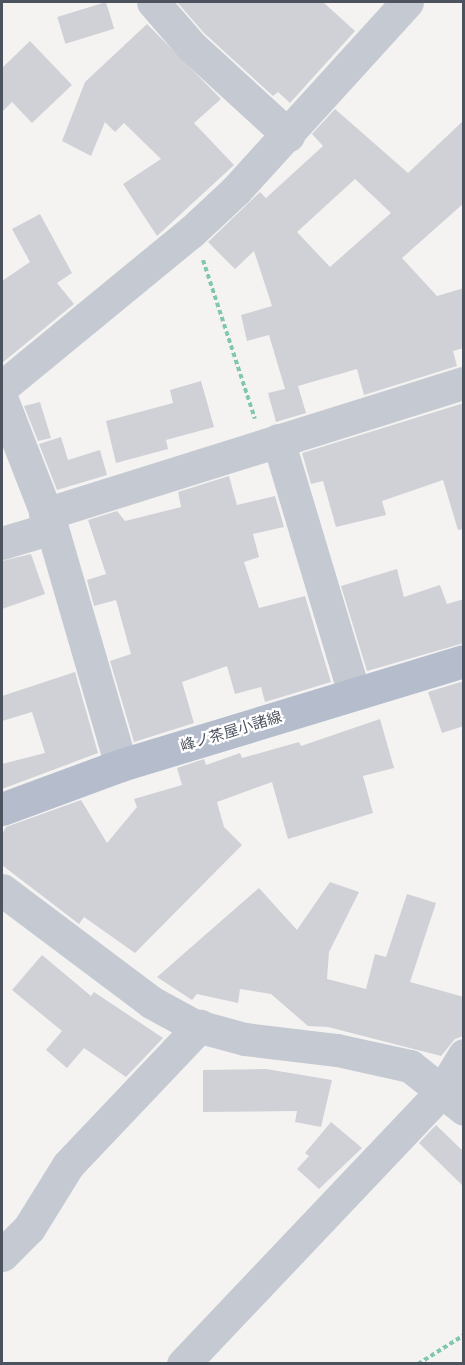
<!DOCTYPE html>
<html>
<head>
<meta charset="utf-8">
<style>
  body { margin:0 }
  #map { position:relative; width:465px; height:1365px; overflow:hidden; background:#f4f3f2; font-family:Montserrat,"Noto Sans JP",sans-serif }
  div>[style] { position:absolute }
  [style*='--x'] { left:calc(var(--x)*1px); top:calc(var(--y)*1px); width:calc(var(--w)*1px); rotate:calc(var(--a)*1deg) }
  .building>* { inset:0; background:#d0d1d6; transform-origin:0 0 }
  .path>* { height:4px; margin-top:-2px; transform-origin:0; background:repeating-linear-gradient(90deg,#81c7b0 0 4.5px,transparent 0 7.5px) }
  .minor>* { height:33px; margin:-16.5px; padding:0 16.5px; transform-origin:16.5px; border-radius:16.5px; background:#c5cad2 }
  .major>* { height:33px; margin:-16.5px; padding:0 16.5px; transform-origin:16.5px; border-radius:16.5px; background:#b5bdcd }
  span { translate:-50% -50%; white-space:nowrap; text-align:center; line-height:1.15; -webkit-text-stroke:4.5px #fff; paint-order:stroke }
  .street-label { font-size:15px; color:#4c525e }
  .frame { position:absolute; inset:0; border:3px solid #4c525e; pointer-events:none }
</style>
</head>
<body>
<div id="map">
  <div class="building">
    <i style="left:106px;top:2px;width:28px;height:51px;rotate:73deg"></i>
    <i style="clip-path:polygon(177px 2px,323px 2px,355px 31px,290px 103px,278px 92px,273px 96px,204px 33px)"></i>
    <i style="clip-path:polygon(147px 24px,221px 99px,194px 123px,234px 165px,157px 236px,123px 184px,161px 159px,124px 123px,115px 132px,105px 122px,91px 156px,62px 141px,85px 82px)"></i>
    <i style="clip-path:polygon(30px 41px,72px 85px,32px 123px,12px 102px,2px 112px,2px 68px)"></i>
    <i style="clip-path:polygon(evenodd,335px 109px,408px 173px,464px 120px,464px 203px,402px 258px,437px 296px,464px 288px,464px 348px,453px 351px,457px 366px,364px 395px,357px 369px,298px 386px,306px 413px,276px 422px,268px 393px,285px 389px,269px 335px,247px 341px,241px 315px,272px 306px,254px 251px,235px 269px,208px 242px,260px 192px,266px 198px,323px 146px,312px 134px,335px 109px,355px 179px,391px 213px,330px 267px,297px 232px,355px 179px)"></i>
    <i style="clip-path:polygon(40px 214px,72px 273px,57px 283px,74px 304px,2px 363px,2px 281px,30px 262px,12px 229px)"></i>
    <i style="clip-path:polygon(201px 381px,214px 427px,166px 440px,168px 449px,116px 463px,106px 421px,173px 403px,170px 390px)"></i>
    <i style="clip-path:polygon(40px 402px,51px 438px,38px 441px,24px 406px)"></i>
    <i style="clip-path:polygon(464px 403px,464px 529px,458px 530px,443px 480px,382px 501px,386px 515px,336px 527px,323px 481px,311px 484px,302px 453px)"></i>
    <i style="clip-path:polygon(61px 437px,68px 460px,100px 450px,107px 475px,57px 490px,39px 444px)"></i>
    <i style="clip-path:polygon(229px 476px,237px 505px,275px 496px,284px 527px,253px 534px,259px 557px,244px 562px,259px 608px,305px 596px,331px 682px,265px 702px,261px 687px,235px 694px,227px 666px,182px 682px,194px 723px,134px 742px,110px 661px,131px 654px,116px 600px,94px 606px,87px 580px,106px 574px,88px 520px,117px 511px,125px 521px,181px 507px,178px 492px)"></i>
    <i style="clip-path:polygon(31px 554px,45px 594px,2px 609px,2px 561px)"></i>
    <i style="clip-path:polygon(397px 569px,404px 597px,440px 585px,447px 604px,464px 599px,464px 643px,367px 671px,341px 586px)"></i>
    <i style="clip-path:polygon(75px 672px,98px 753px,2px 789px,2px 764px,45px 753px,32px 712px,2px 721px,2px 696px)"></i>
    <i style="clip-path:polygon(464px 681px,464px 726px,442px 733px,428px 692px)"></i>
    <i style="clip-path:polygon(380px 719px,394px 768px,363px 776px,373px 813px,288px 839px,272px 782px,217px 802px,224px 827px,242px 845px,135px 953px,84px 917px,79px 924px,2px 865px,2px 834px,6px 827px,81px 800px,107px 843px,137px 807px,134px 799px,182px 785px,177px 768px,204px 759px,206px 765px,240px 753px,242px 758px,299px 742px,301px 746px)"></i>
    <i style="clip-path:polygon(330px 882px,359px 892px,329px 952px,327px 979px,366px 989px,375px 954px,386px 957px,407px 894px,436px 903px,410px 982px,464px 997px,464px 1036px,455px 1039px,441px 1056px,328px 1027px,308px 1026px,271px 994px,240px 989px,238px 1003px,197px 994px,192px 1000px,157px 977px,259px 888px,297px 930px)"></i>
    <i style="clip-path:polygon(42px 955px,91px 996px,94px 992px,163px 1038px,126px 1077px,84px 1048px,67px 1068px,46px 1050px,62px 1031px,12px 990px)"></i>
    <i style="clip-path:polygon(266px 1069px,332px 1080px,321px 1127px,295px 1122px,297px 1111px,203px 1112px,203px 1070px)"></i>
    <i style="clip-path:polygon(331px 1122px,362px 1148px,319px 1189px,297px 1169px,309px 1156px,305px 1153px)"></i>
    <i style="clip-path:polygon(436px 1125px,464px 1152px,464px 1187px,419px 1143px)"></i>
  </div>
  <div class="path">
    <i style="--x:203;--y:260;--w:167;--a:71.9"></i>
    <i style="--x:418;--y:1364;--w:54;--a:-32.2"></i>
  </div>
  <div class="minor">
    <i style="--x:153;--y:2;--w:58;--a:49.2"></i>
    <i style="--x:191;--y:46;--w:132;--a:42.5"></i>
    <i style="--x:2;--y:387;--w:244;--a:-39.4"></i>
    <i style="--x:191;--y:232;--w:62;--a:-43"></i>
    <i style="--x:236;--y:190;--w:254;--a:-47.7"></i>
    <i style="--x:2;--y:400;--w:137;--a:68.7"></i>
    <i style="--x:52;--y:528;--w:247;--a:73.8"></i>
    <i style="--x:278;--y:440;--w:264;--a:73.3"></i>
    <i style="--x:45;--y:514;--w:439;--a:-17.4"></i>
    <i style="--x:2;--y:543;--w:52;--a:-16.7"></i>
    <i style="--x:2;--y:890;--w:186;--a:36.9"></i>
    <i style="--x:151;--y:1002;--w:48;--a:28.7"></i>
    <i style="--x:193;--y:1025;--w:54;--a:15.1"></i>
    <i style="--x:245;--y:1039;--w:93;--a:6.8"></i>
    <i style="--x:337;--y:1050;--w:75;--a:12.4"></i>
    <i style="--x:410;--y:1066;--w:69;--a:38.5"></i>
    <i style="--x:2;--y:1255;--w:38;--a:-45"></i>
    <i style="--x:29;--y:1228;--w:74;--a:-58.2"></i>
    <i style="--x:68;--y:1165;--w:192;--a:-46.5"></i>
    <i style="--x:183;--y:1364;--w:376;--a:-46.5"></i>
    <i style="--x:442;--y:1091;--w:42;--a:-58.6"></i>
  </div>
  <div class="major">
    <i style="--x:2;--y:809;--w:127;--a:-20.3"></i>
    <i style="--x:121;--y:765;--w:358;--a:-16.9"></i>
  </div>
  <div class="street-label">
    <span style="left:231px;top:731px;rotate:-17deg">峰ノ茶屋小諸線</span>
  </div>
  <div class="frame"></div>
</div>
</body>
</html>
